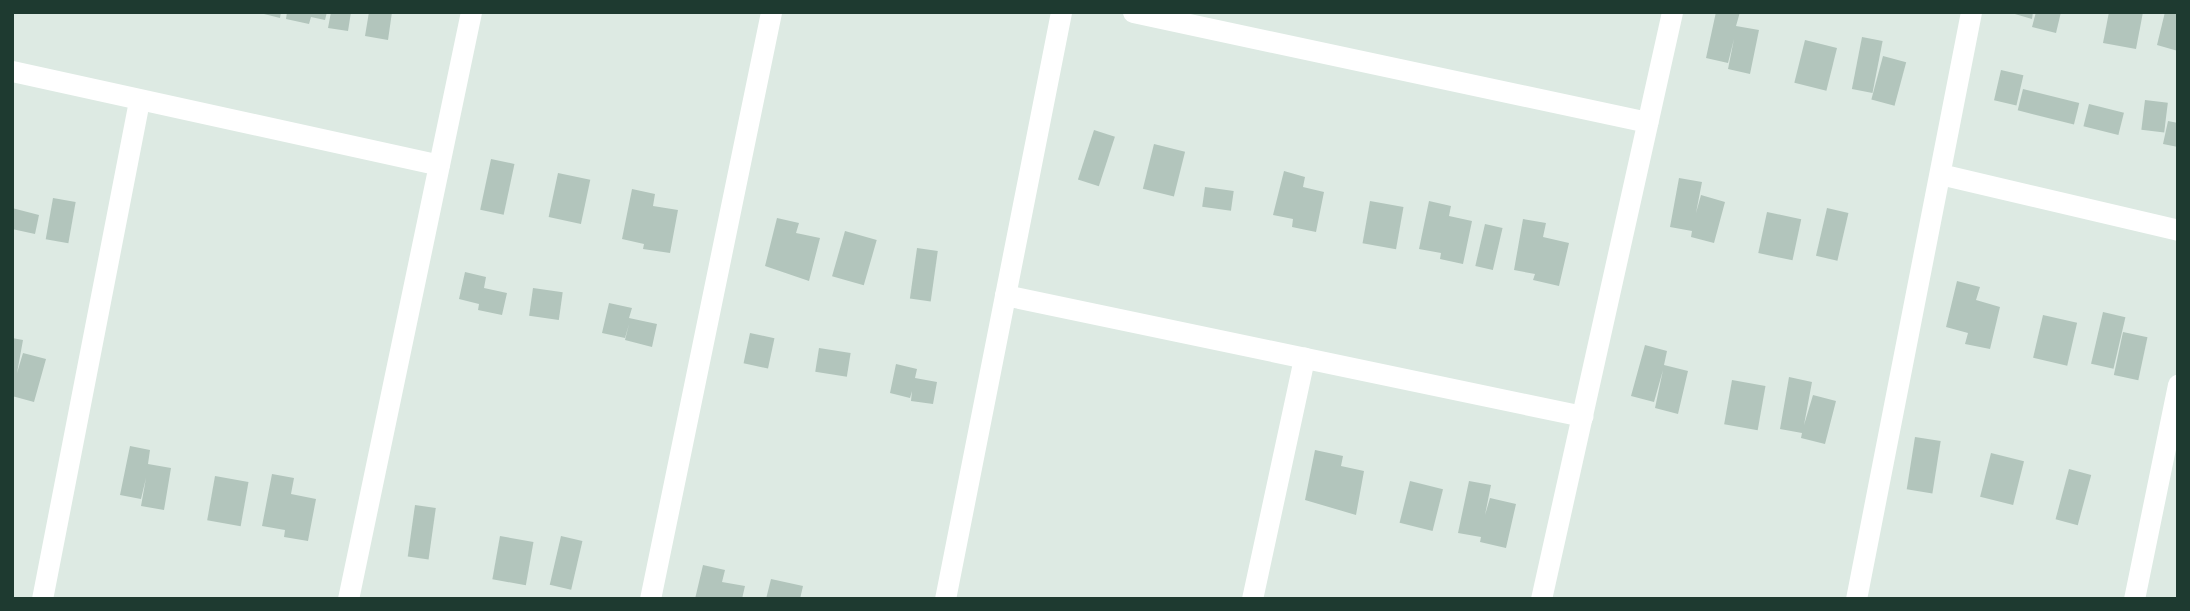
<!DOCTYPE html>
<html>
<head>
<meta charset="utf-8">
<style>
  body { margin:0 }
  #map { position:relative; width:2190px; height:611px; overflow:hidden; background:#ddeae3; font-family:"PT Sans",sans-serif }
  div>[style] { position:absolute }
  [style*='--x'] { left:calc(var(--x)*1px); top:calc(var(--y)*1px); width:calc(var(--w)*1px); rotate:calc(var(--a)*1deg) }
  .building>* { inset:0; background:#b2c5bc; transform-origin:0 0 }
  .minor>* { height:21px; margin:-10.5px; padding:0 10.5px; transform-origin:10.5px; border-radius:10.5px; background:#fff }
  span { translate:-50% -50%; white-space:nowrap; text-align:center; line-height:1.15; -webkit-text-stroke:5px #edf7f1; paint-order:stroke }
  .frame { position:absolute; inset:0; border:14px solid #1e3a30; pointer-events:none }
</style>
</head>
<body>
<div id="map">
  <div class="building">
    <i style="clip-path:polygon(256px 12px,281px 12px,280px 18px)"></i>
    <i style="clip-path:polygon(287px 12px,327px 12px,325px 20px,311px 17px,309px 24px,286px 19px)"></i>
    <i style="clip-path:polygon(331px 12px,351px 12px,348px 31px,328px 28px)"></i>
    <i style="clip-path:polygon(369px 12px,392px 12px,388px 40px,365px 36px)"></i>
    <i style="clip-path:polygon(1716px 12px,1740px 12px,1736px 26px,1759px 30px,1750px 74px,1728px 69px,1734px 39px,1728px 63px,1706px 58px)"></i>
    <i style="clip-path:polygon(2008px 12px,2033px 12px,2032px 19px)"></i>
    <i style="clip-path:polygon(2036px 12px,2061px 12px,2056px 33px,2032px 27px)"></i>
    <i style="clip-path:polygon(2109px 12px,2143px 12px,2136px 49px,2103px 43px)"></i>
    <i style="clip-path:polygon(2165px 12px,2178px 12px,2178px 51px,2157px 45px)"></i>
    <i style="left:1862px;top:37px;width:21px;height:53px;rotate:11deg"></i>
    <i style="left:1805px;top:40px;width:33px;height:44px;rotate:14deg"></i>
    <i style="left:1883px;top:56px;width:24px;height:45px;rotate:15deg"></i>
    <i style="left:2001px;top:70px;width:23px;height:31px;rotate:13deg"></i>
    <i style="left:2023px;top:89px;width:58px;height:22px;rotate:14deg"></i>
    <i style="left:2145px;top:100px;width:23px;height:30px;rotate:7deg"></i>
    <i style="left:2089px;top:104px;width:36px;height:23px;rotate:14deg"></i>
    <i style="clip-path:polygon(2168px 121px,2178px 123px,2178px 147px,2163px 144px)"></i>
    <i style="left:1094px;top:130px;width:22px;height:52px;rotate:18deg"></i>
    <i style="left:1154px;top:144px;width:32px;height:46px;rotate:14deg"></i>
    <i style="left:491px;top:159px;width:24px;height:52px;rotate:12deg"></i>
    <i style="clip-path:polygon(1284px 171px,1305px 177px,1303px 187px,1324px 192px,1316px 232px,1292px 227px,1293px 219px,1273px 215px)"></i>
    <i style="left:558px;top:173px;width:33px;height:45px;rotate:12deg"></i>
    <i style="clip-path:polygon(1679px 178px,1702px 182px,1696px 213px,1701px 195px,1725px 202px,1714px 243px,1691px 237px,1692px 231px,1670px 227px)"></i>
    <i style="left:1205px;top:187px;width:29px;height:20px;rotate:8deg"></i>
    <i style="clip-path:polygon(632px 189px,655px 194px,653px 206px,678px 210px,670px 253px,643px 249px,644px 244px,622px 239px)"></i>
    <i style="left:53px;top:198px;width:23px;height:42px;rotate:10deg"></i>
    <i style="left:1370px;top:201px;width:34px;height:43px;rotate:10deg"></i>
    <i style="clip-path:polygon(1429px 201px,1451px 206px,1449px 216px,1472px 221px,1463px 264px,1440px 259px,1441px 253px,1419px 249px)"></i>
    <i style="clip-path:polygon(12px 208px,39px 215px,35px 234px,12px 229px)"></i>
    <i style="left:1827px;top:208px;width:22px;height:49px;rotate:13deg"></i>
    <i style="left:1767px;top:212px;width:35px;height:42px;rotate:12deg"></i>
    <i style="clip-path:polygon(777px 218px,799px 223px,796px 233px,820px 238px,809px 281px,765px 266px)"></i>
    <i style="clip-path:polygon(1523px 219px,1546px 223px,1543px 237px,1569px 243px,1559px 286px,1533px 280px,1535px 274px,1514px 270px)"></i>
    <i style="left:1485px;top:224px;width:18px;height:43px;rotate:13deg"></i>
    <i style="left:845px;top:231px;width:33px;height:47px;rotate:16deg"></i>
    <i style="left:917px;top:248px;width:21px;height:51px;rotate:8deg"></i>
    <i style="clip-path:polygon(465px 272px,486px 277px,484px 288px,507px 293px,502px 315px,478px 310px,479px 304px,459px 299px)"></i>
    <i style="clip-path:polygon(1957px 281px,1980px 287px,1976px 300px,2000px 307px,1990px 349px,1965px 344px,1968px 333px,1946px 327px)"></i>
    <i style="left:533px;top:288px;width:30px;height:28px;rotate:8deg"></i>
    <i style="clip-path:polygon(609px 303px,632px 308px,629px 318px,657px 324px,652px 347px,625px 340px,629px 324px,625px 338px,602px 333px)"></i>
    <i style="left:2103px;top:312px;width:23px;height:53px;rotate:13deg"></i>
    <i style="left:2043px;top:315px;width:35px;height:44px;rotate:13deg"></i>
    <i style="left:2123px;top:332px;width:25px;height:44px;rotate:12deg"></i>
    <i style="left:750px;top:333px;width:25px;height:31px;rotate:12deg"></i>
    <i style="clip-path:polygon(12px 338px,23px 340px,17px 373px,23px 353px,46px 359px,34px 402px,12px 396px)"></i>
    <i style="clip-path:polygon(1645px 345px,1667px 351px,1664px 365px,1688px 371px,1678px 414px,1655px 408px,1663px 370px,1654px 402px,1631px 396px)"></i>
    <i style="left:819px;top:348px;width:32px;height:24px;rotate:9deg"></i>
    <i style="clip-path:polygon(896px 364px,917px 369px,915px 378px,937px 382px,933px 404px,911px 401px,912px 391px,910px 398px,890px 393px)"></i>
    <i style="clip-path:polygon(1789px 377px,1812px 382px,1804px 425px,1813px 395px,1836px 401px,1825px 444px,1801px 438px,1802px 433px,1780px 429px)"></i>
    <i style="left:1732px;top:380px;width:34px;height:45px;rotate:10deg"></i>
    <i style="left:1915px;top:437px;width:26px;height:53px;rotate:9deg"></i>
    <i style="clip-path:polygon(130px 446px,150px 450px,148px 464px,171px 468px,164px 510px,141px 506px,146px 478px,141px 499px,120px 495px)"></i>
    <i style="clip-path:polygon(1315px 450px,1343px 456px,1341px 466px,1364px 471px,1356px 515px,1305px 500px)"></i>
    <i style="left:1991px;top:453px;width:34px;height:45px;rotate:14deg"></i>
    <i style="left:2069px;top:469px;width:23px;height:52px;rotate:15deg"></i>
    <i style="clip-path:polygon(272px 474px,294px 478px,291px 494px,316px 499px,308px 541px,284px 537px,285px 530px,262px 526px)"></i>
    <i style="left:215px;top:476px;width:34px;height:45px;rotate:10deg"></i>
    <i style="left:1410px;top:481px;width:34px;height:43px;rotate:14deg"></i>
    <i style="clip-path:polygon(1469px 481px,1491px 485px,1485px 515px,1490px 498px,1516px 504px,1506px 548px,1480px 542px,1481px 537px,1458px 533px)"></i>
    <i style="left:415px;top:505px;width:21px;height:52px;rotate:8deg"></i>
    <i style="left:500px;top:536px;width:34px;height:44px;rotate:10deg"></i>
    <i style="left:561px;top:536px;width:22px;height:50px;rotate:13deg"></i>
    <i style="clip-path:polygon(703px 565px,725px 570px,722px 582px,745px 586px,742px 599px,695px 599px)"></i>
    <i style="clip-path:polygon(771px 579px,803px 586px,800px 599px,766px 599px)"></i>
  </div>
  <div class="minor">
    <i style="--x:1133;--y:12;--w:526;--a:12.08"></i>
    <i style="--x:12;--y:71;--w:437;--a:12.4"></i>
    <i style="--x:1940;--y:174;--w:244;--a:13.2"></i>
    <i style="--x:1005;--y:295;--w:590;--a:11.84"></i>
    <i style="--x:42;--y:599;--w:507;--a:-78.98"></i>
    <i style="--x:348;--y:599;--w:600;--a:-78.17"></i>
    <i style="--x:650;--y:599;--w:599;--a:-78.35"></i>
    <i style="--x:945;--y:599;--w:598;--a:-78.82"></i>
    <i style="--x:1252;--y:599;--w:247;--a:-77.8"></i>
    <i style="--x:1541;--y:599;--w:601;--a:-77.42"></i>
    <i style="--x:1856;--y:599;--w:598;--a:-78.92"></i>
    <i style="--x:2134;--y:599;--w:219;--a:-78.4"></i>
  </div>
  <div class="frame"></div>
</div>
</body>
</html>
